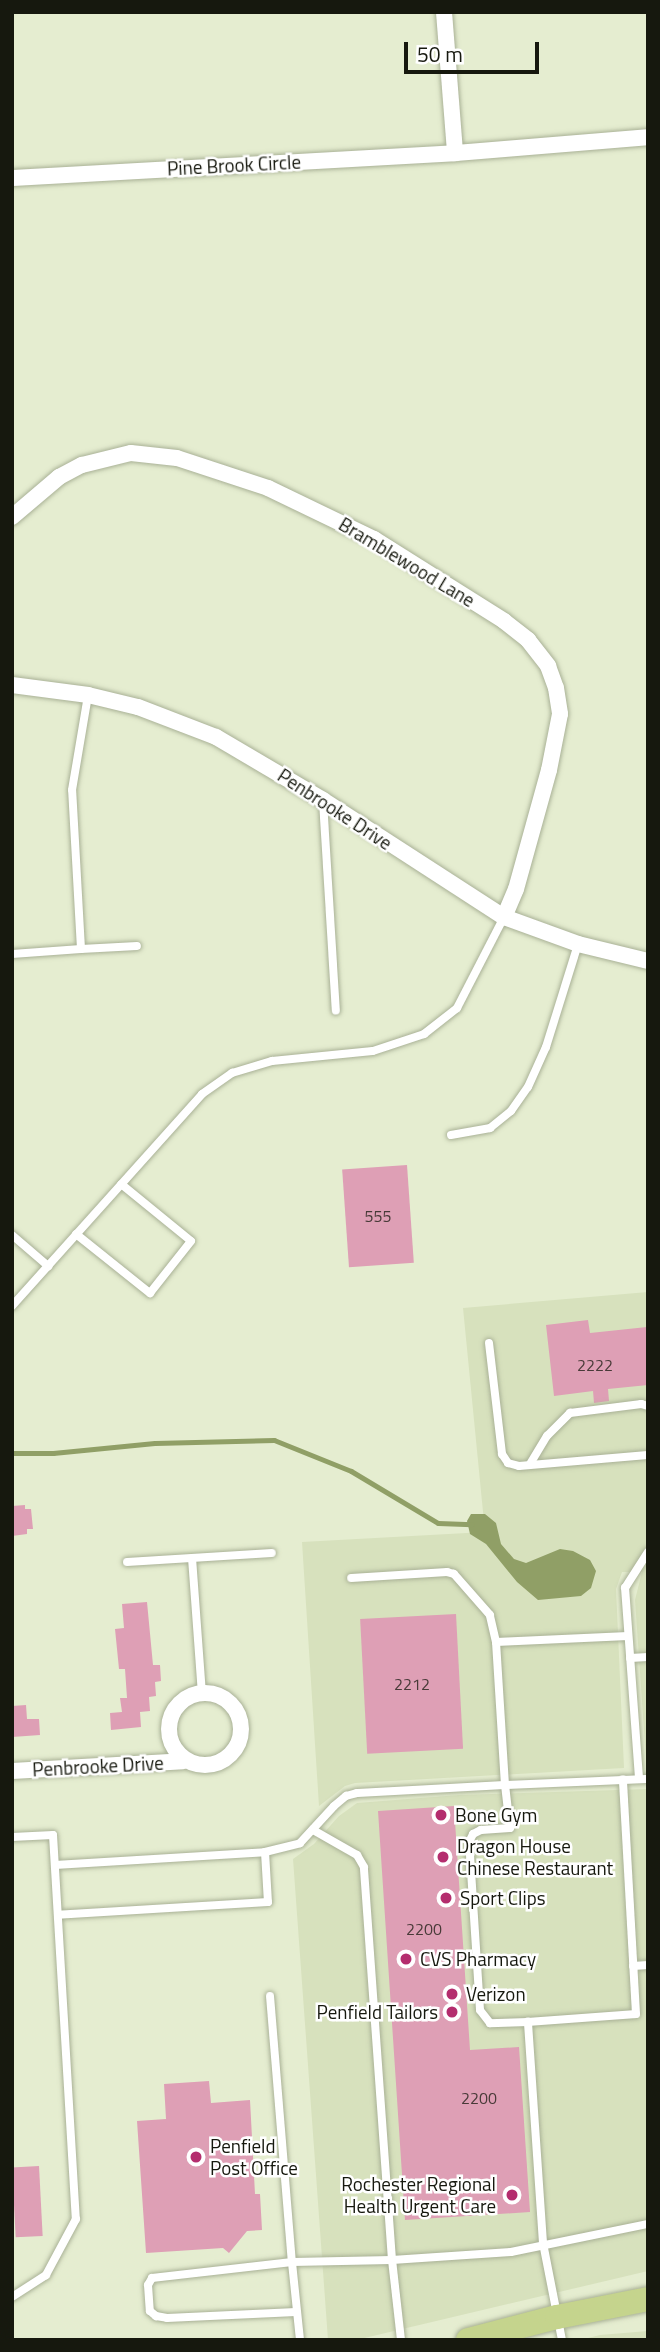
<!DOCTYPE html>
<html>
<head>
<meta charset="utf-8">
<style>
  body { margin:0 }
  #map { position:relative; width:660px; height:2352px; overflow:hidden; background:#e5edd0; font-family:"Titillium Web",sans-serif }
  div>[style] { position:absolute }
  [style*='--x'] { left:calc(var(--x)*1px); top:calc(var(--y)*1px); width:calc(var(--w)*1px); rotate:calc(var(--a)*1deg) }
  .built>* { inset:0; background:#d7e1bd }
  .water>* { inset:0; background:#909f66 }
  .stream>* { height:5px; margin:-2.5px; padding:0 2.5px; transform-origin:2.5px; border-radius:2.5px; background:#909f66 }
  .building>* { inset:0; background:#de9fb5; transform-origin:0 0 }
  .roads { filter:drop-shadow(0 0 2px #a9b196) drop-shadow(0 0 2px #a9b196) }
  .service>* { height:8px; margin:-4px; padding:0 4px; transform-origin:4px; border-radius:4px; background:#fff }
  .minor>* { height:16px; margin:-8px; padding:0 8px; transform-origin:8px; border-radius:8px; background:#fff }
  .minor>.ring { margin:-8px; padding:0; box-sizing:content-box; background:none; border:16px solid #fff; border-radius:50% }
  .primary>* { height:24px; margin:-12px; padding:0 12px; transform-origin:12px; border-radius:12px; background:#c5d48d }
  .dots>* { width:19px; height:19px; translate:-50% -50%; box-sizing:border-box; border:4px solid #fff; border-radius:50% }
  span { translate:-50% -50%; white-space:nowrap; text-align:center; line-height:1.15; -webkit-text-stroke:5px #fff; paint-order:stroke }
  .number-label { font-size:16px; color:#483a38 }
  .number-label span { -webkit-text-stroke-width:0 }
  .street-label { font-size:19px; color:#16180e }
  .poi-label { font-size:19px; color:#16180e }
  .left { translate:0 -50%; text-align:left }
  .right { translate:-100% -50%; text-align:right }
  .frame { position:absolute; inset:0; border:14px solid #16180e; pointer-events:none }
  .scale { position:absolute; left:404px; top:42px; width:135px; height:32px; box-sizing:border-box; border:4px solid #16180e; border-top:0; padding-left:9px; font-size:21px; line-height:24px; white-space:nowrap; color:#16180e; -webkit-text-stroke:5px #fff; paint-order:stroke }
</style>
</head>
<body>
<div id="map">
  <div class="built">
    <i style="clip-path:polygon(648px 1292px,648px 1787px,635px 1600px,642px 1572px,622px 1572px,616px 1589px,624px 1768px,355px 1783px,345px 1786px,319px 1806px,302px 1542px,485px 1532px,463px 1308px)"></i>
    <i style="clip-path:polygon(648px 1789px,648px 2271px,356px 2340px,328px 2340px,293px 1859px,314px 1844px,339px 1816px,357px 1803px,459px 1795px)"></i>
    <i style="clip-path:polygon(648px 2331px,648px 2340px,580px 2340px,600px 2335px)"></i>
  </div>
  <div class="water">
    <i style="clip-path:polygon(471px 1514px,485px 1514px,496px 1523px,501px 1544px,514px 1559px,526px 1563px,560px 1549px,573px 1551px,590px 1560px,596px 1571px,591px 1588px,581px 1596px,538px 1600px,517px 1582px,486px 1544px,470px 1534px,467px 1521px)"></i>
  </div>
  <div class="stream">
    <i style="--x:12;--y:1453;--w:41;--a:0"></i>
    <i style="--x:53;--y:1453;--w:102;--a:-5.6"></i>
    <i style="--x:155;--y:1443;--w:119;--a:-1.4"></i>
    <i style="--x:274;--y:1440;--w:83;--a:21.9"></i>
    <i style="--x:351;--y:1471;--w:101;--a:30.9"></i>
    <i style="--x:438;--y:1523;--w:34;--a:2"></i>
  </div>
  <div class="building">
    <i style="left:407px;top:1165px;width:98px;height:65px;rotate:86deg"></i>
    <i style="clip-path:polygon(588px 1320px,590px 1333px,647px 1327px,648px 1385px,608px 1389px,609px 1401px,594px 1403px,593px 1391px,554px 1396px,546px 1325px)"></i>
    <i style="clip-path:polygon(25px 1505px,25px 1509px,31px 1509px,33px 1529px,27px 1529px,27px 1534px,12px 1536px,12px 1506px)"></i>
    <i style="clip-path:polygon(147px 1602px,153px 1665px,160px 1665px,161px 1681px,155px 1682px,156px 1696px,149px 1697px,150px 1711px,140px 1712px,141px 1727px,111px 1730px,110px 1713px,122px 1712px,120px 1698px,127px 1698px,125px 1669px,119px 1669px,115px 1629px,124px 1628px,122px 1604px)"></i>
    <i style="left:456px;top:1614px;width:135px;height:96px;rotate:87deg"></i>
    <i style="clip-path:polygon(26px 1705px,27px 1719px,39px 1719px,40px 1735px,12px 1737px,12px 1706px)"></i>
    <i style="clip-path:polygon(454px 1806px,470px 2050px,519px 2047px,530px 2212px,405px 2220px,378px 1811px)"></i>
    <i style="clip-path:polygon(209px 2081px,211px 2103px,250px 2100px,255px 2194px,260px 2194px,262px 2230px,247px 2231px,229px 2253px,223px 2248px,146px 2253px,137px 2121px,166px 2119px,164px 2084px)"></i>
    <i style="left:39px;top:2166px;width:70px;height:27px;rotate:87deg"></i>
  </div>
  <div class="roads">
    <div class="service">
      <i style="--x:323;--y:801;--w:210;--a:86.5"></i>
      <i style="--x:81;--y:949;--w:56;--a:-3.1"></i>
      <i style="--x:12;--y:954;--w:69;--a:-4.1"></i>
      <i style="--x:81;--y:949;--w:159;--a:-93.2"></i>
      <i style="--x:72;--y:790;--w:96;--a:-80.4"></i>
      <i style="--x:451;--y:1135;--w:40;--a:-10"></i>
      <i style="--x:490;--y:1128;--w:27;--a:-39"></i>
      <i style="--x:511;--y:1111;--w:29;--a:-55"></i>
      <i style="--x:528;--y:1087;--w:44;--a:-65.8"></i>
      <i style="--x:546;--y:1047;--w:108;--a:-72.7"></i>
      <i style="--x:76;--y:1234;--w:95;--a:38.6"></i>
      <i style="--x:150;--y:1293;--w:66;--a:-51.7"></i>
      <i style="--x:191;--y:1241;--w:90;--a:-140.8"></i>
      <i style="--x:12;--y:1235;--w:48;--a:40.7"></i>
      <i style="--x:12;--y:1306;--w:285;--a:-48.1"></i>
      <i style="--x:202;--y:1094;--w:37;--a:-35"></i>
      <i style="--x:232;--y:1073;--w:42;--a:-16.7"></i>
      <i style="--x:272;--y:1061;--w:101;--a:-5.7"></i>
      <i style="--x:373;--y:1051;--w:54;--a:-18.4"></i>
      <i style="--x:424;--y:1034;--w:42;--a:-38.2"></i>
      <i style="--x:457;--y:1008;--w:102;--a:-62.7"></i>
      <i style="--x:489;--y:1343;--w:112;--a:83.3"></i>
      <i style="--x:502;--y:1454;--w:11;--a:56"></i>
      <i style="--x:508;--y:1463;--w:11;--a:15"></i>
      <i style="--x:519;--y:1466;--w:129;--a:-4.9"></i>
      <i style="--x:530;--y:1464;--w:33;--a:-59"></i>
      <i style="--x:547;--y:1436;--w:33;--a:-45"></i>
      <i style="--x:570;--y:1413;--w:72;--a:-7.2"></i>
      <i style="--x:641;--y:1404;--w:7;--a:16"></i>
      <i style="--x:192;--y:1558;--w:135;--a:85.8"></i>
      <i style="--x:127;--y:1562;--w:145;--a:-3.6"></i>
      <i style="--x:496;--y:1642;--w:132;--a:-2.6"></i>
      <i style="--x:630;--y:1658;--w:18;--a:-3"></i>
      <i style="--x:639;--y:1778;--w:191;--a:-94.2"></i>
      <i style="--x:625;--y:1588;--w:43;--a:-57.4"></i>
      <i style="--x:12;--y:1837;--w:41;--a:-2.8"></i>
      <i style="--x:53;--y:1835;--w:385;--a:86.6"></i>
      <i style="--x:76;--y:2219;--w:64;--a:118.2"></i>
      <i style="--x:46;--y:2275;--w:40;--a:147.1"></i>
      <i style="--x:265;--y:1852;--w:36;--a:-14"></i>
      <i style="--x:300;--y:1843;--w:50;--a:-47.4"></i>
      <i style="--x:334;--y:1806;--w:16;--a:-40"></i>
      <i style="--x:346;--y:1796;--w:11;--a:-15"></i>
      <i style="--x:357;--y:1793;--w:148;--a:-3.1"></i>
      <i style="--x:505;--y:1785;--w:143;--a:-93.6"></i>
      <i style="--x:496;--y:1642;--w:28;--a:-103"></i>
      <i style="--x:490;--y:1615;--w:55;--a:-131.3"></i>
      <i style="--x:454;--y:1574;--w:7;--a:-164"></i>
      <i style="--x:447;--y:1572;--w:96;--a:176.4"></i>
      <i style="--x:55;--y:1865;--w:210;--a:-3.5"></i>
      <i style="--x:265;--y:1852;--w:50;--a:86.6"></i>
      <i style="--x:268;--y:1902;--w:210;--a:176.5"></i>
      <i style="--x:633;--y:1966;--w:15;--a:-4"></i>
      <i style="--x:270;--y:1996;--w:267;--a:85.3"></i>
      <i style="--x:292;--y:2262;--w:141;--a:173.5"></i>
      <i style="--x:152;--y:2278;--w:8;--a:120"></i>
      <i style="--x:148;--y:2285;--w:26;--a:86"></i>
      <i style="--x:150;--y:2311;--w:8;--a:40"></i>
      <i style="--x:156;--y:2316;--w:11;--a:10"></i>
      <i style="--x:167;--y:2318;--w:129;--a:-2.7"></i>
      <i style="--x:528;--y:2022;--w:108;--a:-4.2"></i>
      <i style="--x:636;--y:2014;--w:235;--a:-93.2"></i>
      <i style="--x:300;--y:2340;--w:78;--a:-95.9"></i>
      <i style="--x:292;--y:2262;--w:100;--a:-1.1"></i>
      <i style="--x:392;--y:2260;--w:394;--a:-94.1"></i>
      <i style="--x:364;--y:1867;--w:14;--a:-120"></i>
      <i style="--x:357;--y:1855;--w:51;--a:-150.4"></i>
      <i style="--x:401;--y:2340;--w:81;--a:-96.4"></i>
      <i style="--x:392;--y:2260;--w:119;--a:-3.8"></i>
      <i style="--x:511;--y:2252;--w:140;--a:-11.6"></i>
      <i style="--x:562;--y:2340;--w:99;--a:-101.1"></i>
      <i style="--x:543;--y:2243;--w:222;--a:-93.9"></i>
      <i style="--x:528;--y:2022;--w:38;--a:178"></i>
      <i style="--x:490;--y:2023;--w:16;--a:-128"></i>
      <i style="--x:480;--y:2010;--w:168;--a:-93.7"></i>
      <i style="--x:469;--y:1842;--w:9;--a:-63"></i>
      <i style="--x:473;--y:1834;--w:9;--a:-27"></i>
      <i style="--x:481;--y:1830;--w:29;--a:-4"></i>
      <i style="--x:510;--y:1828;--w:43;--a:-96.6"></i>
      <i style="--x:505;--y:1785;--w:143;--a:-2.4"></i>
    </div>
    <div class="minor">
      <i style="--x:444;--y:12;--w:141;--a:85.5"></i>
      <i style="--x:12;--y:178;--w:444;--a:-3.2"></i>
      <i style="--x:455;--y:153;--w:194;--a:-4.7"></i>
      <i style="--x:12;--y:517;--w:62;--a:-40.4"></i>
      <i style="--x:59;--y:477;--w:26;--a:-28"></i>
      <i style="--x:82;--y:465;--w:50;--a:-13.8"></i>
      <i style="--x:131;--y:453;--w:46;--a:6.2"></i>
      <i style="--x:177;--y:458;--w:96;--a:18.2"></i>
      <i style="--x:268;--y:488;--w:118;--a:25.7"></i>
      <i style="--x:374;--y:539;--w:154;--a:32.2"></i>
      <i style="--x:504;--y:621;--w:31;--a:38"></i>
      <i style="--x:528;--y:640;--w:33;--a:52"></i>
      <i style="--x:548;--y:666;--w:23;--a:70"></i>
      <i style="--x:556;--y:688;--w:26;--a:81"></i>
      <i style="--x:560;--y:714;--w:57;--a:101.1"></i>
      <i style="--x:549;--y:770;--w:123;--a:105.5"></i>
      <i style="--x:516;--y:889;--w:30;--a:113"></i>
      <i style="--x:12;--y:685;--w:77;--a:7.5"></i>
      <i style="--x:88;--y:695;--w:51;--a:13.5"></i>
      <i style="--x:138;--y:707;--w:84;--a:21"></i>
      <i style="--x:216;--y:737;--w:124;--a:30.5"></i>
      <i style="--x:323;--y:800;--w:216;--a:32.9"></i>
      <i style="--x:504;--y:917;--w:79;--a:20"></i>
      <i style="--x:578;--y:944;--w:72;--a:13.7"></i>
      <i class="ring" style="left:169px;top:1693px;width:56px;height:56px"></i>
      <i style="--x:12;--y:1771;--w:171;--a:-3.3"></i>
    </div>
    <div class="primary">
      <i style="--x:468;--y:2340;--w:92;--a:-14.5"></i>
      <i style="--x:557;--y:2317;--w:93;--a:-11.2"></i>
    </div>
  </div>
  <div class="dots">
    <i style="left:441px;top:1815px;background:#b42d6e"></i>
    <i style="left:443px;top:1857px;background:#b42d6e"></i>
    <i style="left:446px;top:1898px;background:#b42d6e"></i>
    <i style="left:406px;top:1959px;background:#b42d6e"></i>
    <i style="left:452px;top:1994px;background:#b42d6e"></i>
    <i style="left:452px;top:2012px;background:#b42d6e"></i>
    <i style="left:196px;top:2157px;background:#b42d6e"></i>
    <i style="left:512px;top:2195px;background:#b42d6e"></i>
  </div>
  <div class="number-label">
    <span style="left:378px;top:1216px">555</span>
    <span style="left:595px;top:1365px">2222</span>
    <span style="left:412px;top:1684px">2212</span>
    <span style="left:424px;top:1929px">2200</span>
    <span style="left:479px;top:2098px">2200</span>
  </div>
  <div class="street-label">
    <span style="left:234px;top:165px;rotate:-3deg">Pine Brook Circle</span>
    <span style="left:407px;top:562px;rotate:31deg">Bramblewood Lane</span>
    <span style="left:335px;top:809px;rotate:33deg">Penbrooke Drive</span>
    <span style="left:98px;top:1766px;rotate:-3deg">Penbrooke Drive</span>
  </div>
  <div class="poi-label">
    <span class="left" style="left:455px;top:1815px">Bone Gym</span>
    <span class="left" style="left:457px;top:1857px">Dragon House<br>Chinese Restaurant</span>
    <span class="left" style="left:460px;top:1898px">Sport Clips</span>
    <span class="left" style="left:420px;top:1959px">CVS Pharmacy</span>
    <span class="left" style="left:466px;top:1994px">Verizon</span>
    <span class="right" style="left:438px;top:2012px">Penfield Tailors</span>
    <span class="left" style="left:210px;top:2157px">Penfield<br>Post Office</span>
    <span class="right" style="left:496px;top:2195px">Rochester Regional<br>Health Urgent Care</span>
  </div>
  <div class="frame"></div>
  <div class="scale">50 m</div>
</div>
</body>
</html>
